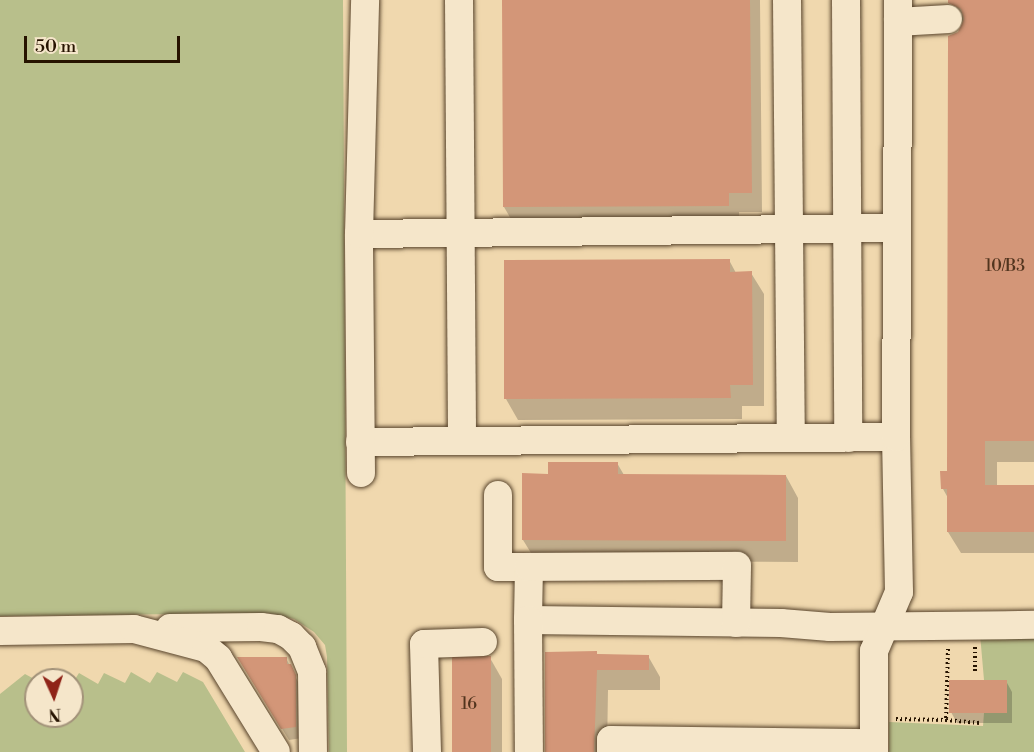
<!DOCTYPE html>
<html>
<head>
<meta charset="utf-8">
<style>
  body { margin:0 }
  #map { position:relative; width:1034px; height:752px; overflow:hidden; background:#f0d8ae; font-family:"Libre Bodoni",serif }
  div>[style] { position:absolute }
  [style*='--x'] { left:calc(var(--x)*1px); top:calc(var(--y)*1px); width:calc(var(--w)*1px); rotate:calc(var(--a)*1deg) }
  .green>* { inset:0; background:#b8bf8b }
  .shadow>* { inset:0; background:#0003 }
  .building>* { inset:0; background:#d39678; transform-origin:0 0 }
  .path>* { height:4px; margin-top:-2px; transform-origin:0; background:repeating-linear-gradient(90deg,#261300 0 1.5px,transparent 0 4.5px) }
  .roads { filter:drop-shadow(0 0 2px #58442c) drop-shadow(0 0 2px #58442c) }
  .minor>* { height:28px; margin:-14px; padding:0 14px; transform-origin:14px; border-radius:14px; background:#f5e6ca }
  span { translate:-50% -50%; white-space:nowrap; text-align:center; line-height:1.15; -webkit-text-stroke:5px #f5e6ca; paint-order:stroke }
  .number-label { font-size:16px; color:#51341e }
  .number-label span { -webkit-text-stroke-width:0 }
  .north { position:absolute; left:24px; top:668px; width:60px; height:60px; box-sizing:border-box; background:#f5e6ca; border:2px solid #a29279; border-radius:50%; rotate:177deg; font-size:16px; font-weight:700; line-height:24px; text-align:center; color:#261300 }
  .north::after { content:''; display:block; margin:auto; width:21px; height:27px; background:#8f2418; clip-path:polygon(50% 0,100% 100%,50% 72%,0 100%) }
  .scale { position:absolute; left:24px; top:36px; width:156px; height:27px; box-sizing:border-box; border:3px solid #261300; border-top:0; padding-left:8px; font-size:18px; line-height:21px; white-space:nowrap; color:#261300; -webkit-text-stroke:4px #f5e6ca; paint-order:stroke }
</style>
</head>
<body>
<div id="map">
  <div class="green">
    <i style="clip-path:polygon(0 0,343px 0,347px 752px,329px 752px,327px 657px,325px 645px,314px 632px,294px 619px,268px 613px,0 616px)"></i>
    <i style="clip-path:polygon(980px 634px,1034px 634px,1034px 752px,889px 752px,889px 722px,983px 726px,984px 713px,1007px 680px,984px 680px)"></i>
    <i style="clip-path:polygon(131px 672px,150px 683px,157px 672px,177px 682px,183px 672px,203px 682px,245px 752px,0 752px,0 694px,25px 674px,36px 680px,36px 716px,72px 716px,72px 684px,79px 673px,98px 684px,104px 673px,125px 683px)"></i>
  </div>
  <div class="shadow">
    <i style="clip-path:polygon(503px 0,760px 0,762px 212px,739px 212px,739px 225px,515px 226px,504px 207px)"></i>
    <i style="clip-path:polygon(950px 0,1034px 0,1034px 462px,997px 462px,997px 486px,1034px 486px,1034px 553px,961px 553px,948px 532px,948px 498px,943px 489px,948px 473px,959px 34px,963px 25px)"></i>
    <i style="clip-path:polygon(729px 260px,736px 273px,751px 273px,764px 294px,764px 406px,742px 406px,742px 419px,518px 420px,506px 399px)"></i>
    <i style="clip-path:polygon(617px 463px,624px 475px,786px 476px,798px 498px,798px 562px,536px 561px,523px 540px,550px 475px)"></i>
    <i style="clip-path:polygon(546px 653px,648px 656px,660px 677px,660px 690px,608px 690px,607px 752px,547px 752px)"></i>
    <i style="clip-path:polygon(286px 658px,301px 688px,302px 738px,289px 740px,245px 669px)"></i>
    <i style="clip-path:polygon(490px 658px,502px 679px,502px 752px,453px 752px)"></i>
    <i style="clip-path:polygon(1006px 681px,1012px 692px,1012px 723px,957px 723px,951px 712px)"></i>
  </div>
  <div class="building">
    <i style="clip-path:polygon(502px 0,750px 0,752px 193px,729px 193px,729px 206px,503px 207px)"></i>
    <i style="clip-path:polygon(948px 0,1034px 0,1034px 441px,985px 441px,985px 485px,1034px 485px,1034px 532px,947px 532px,947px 489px,941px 489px,940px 471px,947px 471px,948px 36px,958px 32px,964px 19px,961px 9px,948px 3px)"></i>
    <i style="clip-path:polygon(730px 259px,730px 272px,752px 271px,753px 385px,730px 385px,731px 398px,504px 399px,504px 260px)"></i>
    <i style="clip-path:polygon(548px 462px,618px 462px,618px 474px,786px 475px,786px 541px,522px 540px,522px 473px,548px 474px)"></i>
    <i style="clip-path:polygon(597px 651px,597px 654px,649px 655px,649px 670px,597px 670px,594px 752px,545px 752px,545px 652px)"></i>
    <i style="left:491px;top:656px;width:96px;height:39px;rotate:90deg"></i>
    <i style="clip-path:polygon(237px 657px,287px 657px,287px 664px,291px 664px,296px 675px,296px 727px,281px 729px)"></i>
    <i style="left:949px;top:680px;width:58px;height:33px"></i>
  </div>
  <div class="path">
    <i style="--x:975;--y:647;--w:27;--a:90"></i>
    <i style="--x:948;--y:649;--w:71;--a:91.6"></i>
    <i style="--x:946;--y:720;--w:34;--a:5"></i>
    <i style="--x:896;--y:719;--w:50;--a:1.1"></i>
  </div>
  <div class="roads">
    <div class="minor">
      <i style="--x:459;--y:0;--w:441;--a:89.6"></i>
      <i style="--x:787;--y:0;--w:438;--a:89.5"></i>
      <i style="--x:846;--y:0;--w:438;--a:89.7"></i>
      <i style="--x:898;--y:22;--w:50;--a:-3.4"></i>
      <i style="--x:359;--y:234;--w:538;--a:-0.64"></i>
      <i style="--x:360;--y:442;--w:536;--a:-0.53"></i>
      <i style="--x:361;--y:473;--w:239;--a:-90.5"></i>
      <i style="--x:359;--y:234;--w:234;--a:-88.5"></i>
      <i style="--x:498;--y:495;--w:72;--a:90"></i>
      <i style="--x:498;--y:567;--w:31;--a:0"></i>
      <i style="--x:529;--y:567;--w:53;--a:91.1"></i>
      <i style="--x:528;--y:620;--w:253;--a:0.7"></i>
      <i style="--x:781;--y:623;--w:49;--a:4.7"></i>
      <i style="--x:830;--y:627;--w:204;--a:-0.6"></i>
      <i style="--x:529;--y:567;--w:208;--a:-0.3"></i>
      <i style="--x:737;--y:566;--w:57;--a:91"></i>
      <i style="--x:528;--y:620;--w:132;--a:89.6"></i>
      <i style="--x:170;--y:628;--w:91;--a:-0.6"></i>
      <i style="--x:261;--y:627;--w:17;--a:7"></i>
      <i style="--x:278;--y:629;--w:15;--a:28"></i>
      <i style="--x:291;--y:636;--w:16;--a:45"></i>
      <i style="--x:302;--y:647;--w:27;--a:68"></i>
      <i style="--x:312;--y:672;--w:80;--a:89.3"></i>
      <i style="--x:0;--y:631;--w:134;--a:-0.9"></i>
      <i style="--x:134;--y:629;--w:74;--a:14.8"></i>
      <i style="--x:206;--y:648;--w:16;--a:40"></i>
      <i style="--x:218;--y:658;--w:110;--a:58.3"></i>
      <i style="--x:427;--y:752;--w:108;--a:-91.6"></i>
      <i style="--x:424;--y:644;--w:59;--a:-1.9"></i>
      <i style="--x:611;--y:752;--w:12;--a:-90"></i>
      <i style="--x:611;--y:740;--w:263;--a:0.7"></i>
      <i style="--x:874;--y:752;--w:101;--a:-90"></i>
      <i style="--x:874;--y:651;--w:64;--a:-67"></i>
      <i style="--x:899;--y:592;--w:155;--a:-91.1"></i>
      <i style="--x:896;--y:437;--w:437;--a:-89.7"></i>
    </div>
  </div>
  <div class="number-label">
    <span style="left:1005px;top:266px">10/B3</span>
    <span style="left:469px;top:704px">16</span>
  </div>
  <div class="north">N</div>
  <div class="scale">50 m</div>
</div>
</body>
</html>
